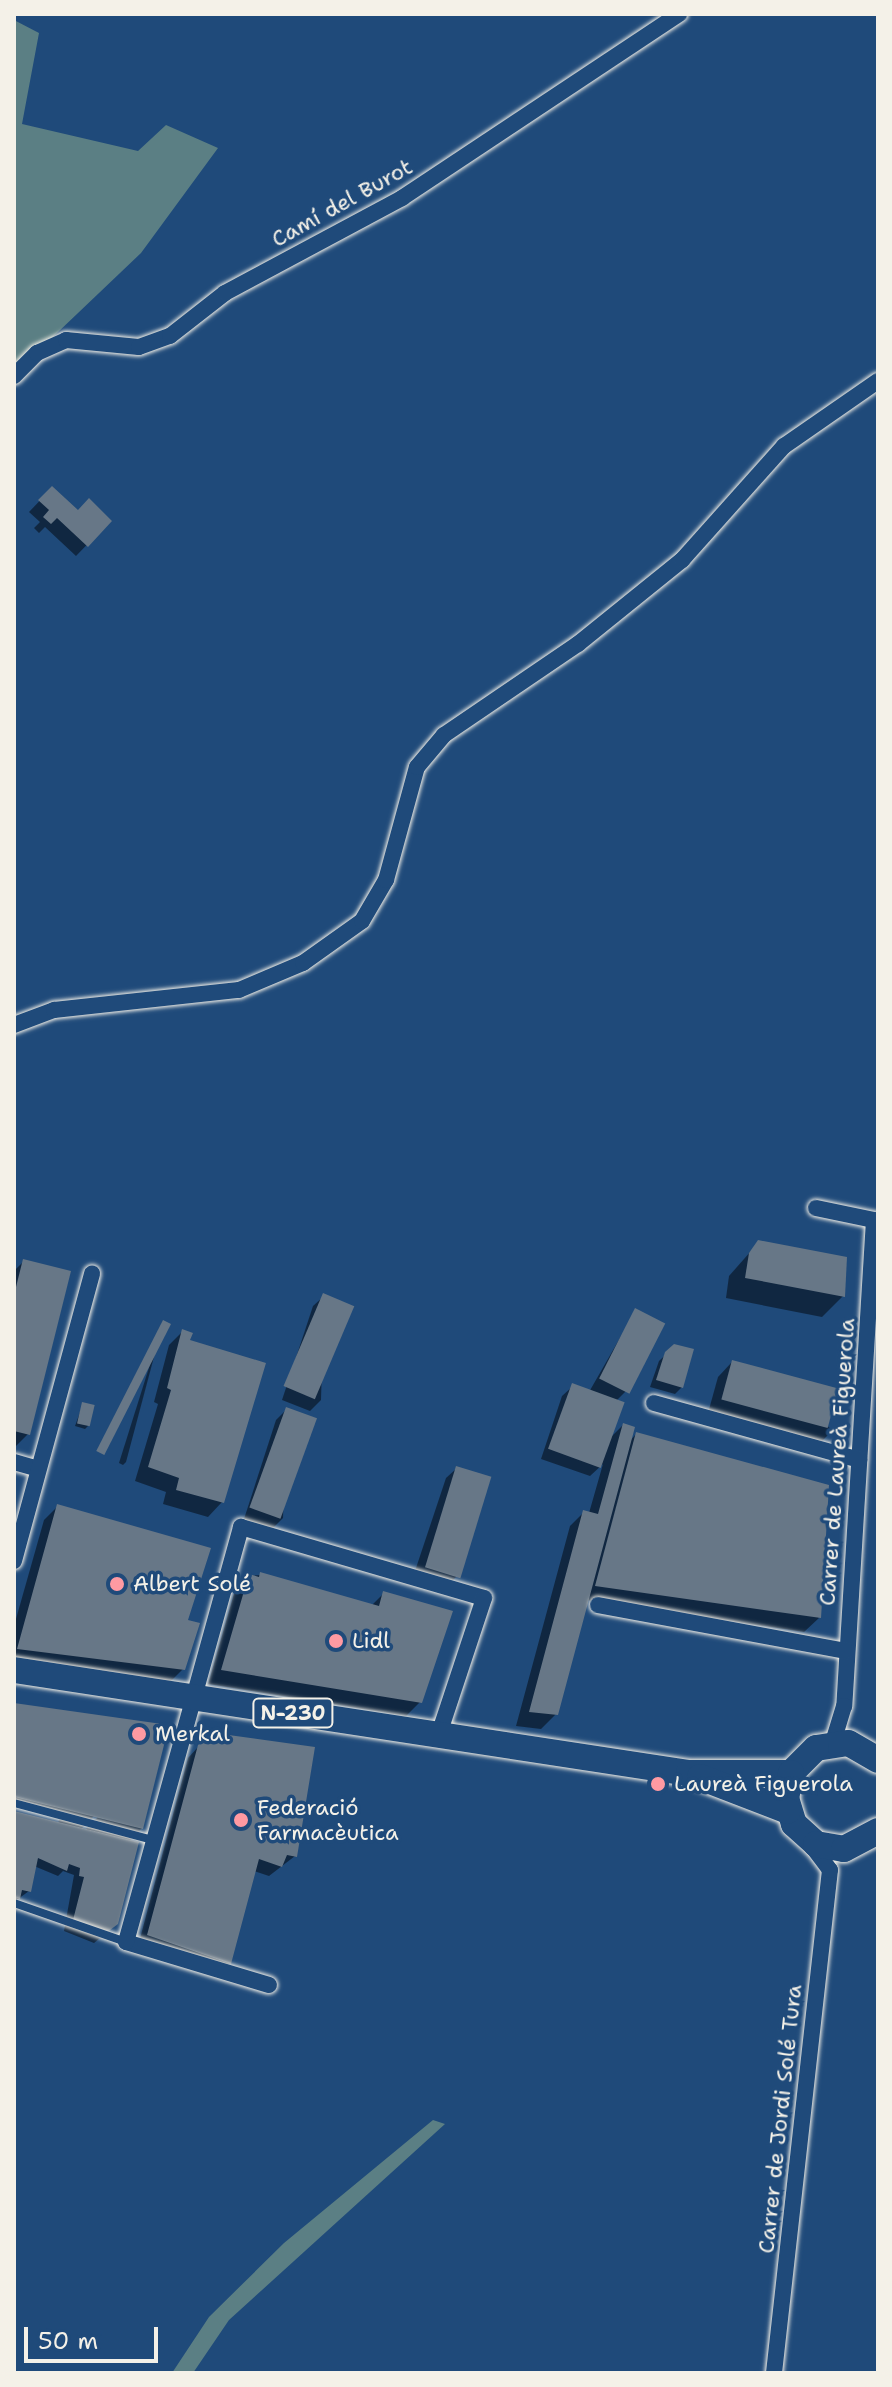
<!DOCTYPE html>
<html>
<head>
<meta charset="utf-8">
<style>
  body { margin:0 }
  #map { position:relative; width:892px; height:2387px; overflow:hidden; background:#1f4a7a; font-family:"Shantell Sans",sans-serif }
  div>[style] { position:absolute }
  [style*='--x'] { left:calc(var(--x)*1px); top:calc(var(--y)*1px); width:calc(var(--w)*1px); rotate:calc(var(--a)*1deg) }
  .green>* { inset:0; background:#5b7f84 }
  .shadow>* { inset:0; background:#0007 }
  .building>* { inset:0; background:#677787; transform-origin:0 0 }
  .roads { filter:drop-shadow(0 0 2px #f4f1e8) drop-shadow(0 0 2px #f4f1e8) }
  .service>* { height:8px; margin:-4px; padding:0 4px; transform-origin:4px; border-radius:4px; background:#1f4a7a }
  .minor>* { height:16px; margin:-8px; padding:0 8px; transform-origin:8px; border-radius:8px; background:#1f4a7a }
  .primary>* { height:26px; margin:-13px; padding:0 13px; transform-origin:13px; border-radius:13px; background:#1f4a7a }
  .dots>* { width:22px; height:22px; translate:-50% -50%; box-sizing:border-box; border:4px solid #1f4a7a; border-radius:50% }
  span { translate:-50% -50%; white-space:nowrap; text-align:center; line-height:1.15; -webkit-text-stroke:7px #1f4a7a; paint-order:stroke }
  .shield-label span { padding:2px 6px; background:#1f4a7a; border:2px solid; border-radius:6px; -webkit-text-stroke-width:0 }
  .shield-label { font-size:20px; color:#f4f1e8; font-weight:700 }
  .street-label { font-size:22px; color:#f4f1e8 }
  .poi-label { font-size:22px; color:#f4f1e8 }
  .left { translate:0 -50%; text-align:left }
  .frame { position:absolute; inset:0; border:16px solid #f4f1e8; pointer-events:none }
  .scale { position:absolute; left:24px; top:2327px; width:134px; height:36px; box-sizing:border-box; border:4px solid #f4f1e8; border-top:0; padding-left:10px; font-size:24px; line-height:28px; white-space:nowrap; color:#f4f1e8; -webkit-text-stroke:6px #1f4a7a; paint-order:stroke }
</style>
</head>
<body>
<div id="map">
  <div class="green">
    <i style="clip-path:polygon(14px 20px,39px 33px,22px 124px,138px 151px,166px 125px,218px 148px,141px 253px,14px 374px)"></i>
    <i style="clip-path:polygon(433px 2120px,445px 2124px,229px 2320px,193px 2373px,172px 2373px,209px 2317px,284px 2243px)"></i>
  </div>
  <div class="shadow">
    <i style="clip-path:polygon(52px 488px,77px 512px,110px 521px,76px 556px,45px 527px,39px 533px,34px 528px,40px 522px,29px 512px)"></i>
    <i style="clip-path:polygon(759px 1242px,843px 1296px,822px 1317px,726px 1298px,729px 1276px)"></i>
    <i style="clip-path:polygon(24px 1261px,28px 1434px,14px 1448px,14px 1271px)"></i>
    <i style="clip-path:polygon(324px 1296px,321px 1400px,310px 1411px,282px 1400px,313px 1306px)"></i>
    <i style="clip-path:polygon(636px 1310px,629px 1388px,616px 1401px,610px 1438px,623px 1425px,629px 1442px,636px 1434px,819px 1618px,804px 1632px,586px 1600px,556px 1714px,541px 1729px,516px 1726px,570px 1526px,584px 1512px,589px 1513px,603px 1464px,590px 1476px,541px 1459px,562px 1396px,573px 1386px,589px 1392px)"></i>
    <i style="clip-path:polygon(163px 1323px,126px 1462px,123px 1465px,119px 1463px)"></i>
    <i style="clip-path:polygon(183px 1331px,222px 1502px,208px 1517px,163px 1504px,166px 1492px,135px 1481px,158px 1404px,154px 1402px,169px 1345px)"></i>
    <i style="clip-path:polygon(675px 1346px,682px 1387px,675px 1394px,650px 1387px,659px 1361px)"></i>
    <i style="clip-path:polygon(732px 1362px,833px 1430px,819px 1444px,708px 1413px,718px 1377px)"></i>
    <i style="clip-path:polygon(83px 1404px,88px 1426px,85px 1429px,75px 1426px)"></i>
    <i style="clip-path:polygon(287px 1409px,283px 1518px,272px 1529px,244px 1519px,276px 1420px)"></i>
    <i style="clip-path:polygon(457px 1468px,456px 1577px,445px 1588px,413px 1577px,446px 1478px)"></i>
    <i style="clip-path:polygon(58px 1506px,185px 1621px,183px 1669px,168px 1684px,14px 1664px,14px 1626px,44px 1520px)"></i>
    <i style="clip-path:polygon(261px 1575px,371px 1606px,384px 1593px,420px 1702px,406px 1716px,208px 1684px,235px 1590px,249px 1576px)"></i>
    <i style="clip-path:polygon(evenodd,14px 1705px,142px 1828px,128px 1842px,105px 1934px,94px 1943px,64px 1931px,74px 1875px,63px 1871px,58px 1876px,34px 1866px,29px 1891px,14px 1902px,14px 1813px,58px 1824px,60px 1816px,14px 1805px,14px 1705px,95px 1815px,100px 1815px,78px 1837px,76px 1834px,95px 1815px)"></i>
    <i style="clip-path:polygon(199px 1746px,295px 1856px,269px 1876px,254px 1871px,229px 1963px,218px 1973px,138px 1946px,188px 1758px)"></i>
  </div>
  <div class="building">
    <i style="clip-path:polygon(52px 486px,78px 510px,89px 498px,112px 521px,88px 547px,57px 518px,51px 524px,43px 517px,49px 510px,38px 500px)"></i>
    <i style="clip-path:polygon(758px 1240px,847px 1257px,845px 1297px,745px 1278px,749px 1253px)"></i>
    <i style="clip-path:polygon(23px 1259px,71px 1271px,30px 1435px,14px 1431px,14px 1295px)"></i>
    <i style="left:323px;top:1293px;width:34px;height:101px;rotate:23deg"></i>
    <i style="left:635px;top:1308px;width:34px;height:79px;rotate:27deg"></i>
    <i style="left:163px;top:1320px;width:9px;height:147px;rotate:27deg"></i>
    <i style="clip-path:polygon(182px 1329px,193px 1333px,190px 1340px,266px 1363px,224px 1503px,176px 1490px,179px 1478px,148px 1467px,171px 1390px,167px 1388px)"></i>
    <i style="clip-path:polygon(674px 1344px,694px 1349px,683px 1388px,656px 1380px,665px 1352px)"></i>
    <i style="left:732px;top:1360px;width:110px;height:41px;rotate:15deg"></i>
    <i style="left:572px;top:1383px;width:56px;height:70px;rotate:20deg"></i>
    <i style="left:82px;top:1402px;width:13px;height:22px;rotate:13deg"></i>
    <i style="left:286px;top:1407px;width:33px;height:107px;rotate:20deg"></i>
    <i style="clip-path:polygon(623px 1423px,635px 1427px,558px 1715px,529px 1712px,583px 1510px,598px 1514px)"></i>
    <i style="clip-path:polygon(636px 1432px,829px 1485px,821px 1618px,595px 1586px)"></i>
    <i style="left:456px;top:1466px;width:37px;height:106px;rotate:17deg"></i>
    <i style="clip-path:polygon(57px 1504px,211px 1548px,188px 1620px,200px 1623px,185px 1670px,17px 1649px)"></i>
    <i style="clip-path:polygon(260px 1572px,379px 1606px,383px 1591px,453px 1611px,422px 1703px,221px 1670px,249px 1574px,259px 1577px)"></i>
    <i style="clip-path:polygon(14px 1703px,169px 1725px,143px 1829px,14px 1797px)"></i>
    <i style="clip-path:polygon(214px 1733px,315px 1747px,297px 1857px,287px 1855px,282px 1867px,259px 1859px,231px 1964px,147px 1935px,198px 1745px)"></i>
    <i style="clip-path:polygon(14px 1811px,139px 1842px,118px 1924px,106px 1933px,73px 1920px,84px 1877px,79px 1876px,80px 1868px,69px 1864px,67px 1871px,38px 1858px,31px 1892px,22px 1890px,20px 1899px,14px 1897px)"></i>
  </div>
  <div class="roads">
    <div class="service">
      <i style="--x:14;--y:1803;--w:144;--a:14.9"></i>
      <i style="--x:14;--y:1903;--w:119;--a:19.2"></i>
    </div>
    <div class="minor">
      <i style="--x:14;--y:376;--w:33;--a:-45"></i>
      <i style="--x:37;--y:353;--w:32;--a:-24"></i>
      <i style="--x:66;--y:340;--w:73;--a:5.5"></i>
      <i style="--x:139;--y:347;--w:33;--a:-20"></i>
      <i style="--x:170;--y:336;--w:70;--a:-38"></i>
      <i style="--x:225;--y:293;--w:201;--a:-28.2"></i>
      <i style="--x:402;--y:198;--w:333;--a:-33.6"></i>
      <i style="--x:14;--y:1025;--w:43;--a:-20.6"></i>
      <i style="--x:54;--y:1010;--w:186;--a:-6.2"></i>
      <i style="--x:239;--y:990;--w:69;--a:-22.9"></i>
      <i style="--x:303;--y:963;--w:72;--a:-35.4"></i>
      <i style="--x:362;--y:921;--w:48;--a:-59.7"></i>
      <i style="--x:386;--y:880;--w:117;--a:-74.7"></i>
      <i style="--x:417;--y:767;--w:42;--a:-49.8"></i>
      <i style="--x:444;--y:735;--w:162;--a:-34.2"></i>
      <i style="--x:578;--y:644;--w:134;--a:-38.9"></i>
      <i style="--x:682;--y:560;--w:153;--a:-48.2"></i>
      <i style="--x:784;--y:446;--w:114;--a:-34.7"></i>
      <i style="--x:816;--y:1208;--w:59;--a:11.7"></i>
      <i style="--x:874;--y:1220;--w:487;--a:93.5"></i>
      <i style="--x:844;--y:1706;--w:39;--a:107"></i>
      <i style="--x:654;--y:1403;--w:213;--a:15.5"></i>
      <i style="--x:14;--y:1462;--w:25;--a:16"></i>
      <i style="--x:14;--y:1561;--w:298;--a:-74.8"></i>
      <i style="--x:598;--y:1605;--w:253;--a:10.5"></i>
      <i style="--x:269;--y:1985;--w:149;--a:-163.3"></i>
      <i style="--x:126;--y:1942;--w:431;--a:-74.5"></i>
      <i style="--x:241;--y:1527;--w:253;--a:16.3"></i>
      <i style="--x:484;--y:1598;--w:143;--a:108.3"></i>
      <i style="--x:774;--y:2373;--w:506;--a:-83.65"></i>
      <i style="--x:830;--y:1870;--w:36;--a:-127"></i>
    </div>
    <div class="primary">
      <i style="--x:14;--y:1670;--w:683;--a:8.68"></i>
      <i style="--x:689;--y:1773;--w:102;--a:0"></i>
      <i style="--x:878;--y:1760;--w:34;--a:-150"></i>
      <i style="--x:848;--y:1743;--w:32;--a:171"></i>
      <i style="--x:816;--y:1748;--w:35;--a:135"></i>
      <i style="--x:791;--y:1773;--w:25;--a:101"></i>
      <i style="--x:786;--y:1798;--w:27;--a:73"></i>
      <i style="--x:794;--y:1824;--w:30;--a:42"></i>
      <i style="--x:816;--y:1844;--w:28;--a:10"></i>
      <i style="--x:844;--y:1849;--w:38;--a:-28"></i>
      <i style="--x:700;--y:1777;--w:94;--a:21.1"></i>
    </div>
  </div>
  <div class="dots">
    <i style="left:117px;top:1584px;background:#ff9aa2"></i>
    <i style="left:336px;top:1641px;background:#ff9aa2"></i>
    <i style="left:139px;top:1734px;background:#ff9aa2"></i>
    <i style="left:658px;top:1784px;background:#ff9aa2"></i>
    <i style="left:241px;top:1820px;background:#ff9aa2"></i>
  </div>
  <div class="shield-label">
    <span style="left:293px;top:1713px">N-230</span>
  </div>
  <div class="street-label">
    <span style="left:342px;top:203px;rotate:-29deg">Camí del Burot</span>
    <span style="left:837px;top:1462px;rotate:-86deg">Carrer de Laureà Figuerola</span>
    <span style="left:780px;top:2119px;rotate:-84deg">Carrer de Jordi Solé Tura</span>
  </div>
  <div class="poi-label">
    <span class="left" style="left:133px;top:1584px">Albert Solé</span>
    <span class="left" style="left:352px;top:1641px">Lidl</span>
    <span class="left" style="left:155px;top:1734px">Merkal</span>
    <span class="left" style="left:674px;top:1784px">Laureà Figuerola</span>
    <span class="left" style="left:257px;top:1820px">Federació<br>Farmacèutica</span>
  </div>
  <div class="frame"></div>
  <div class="scale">50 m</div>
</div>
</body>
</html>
